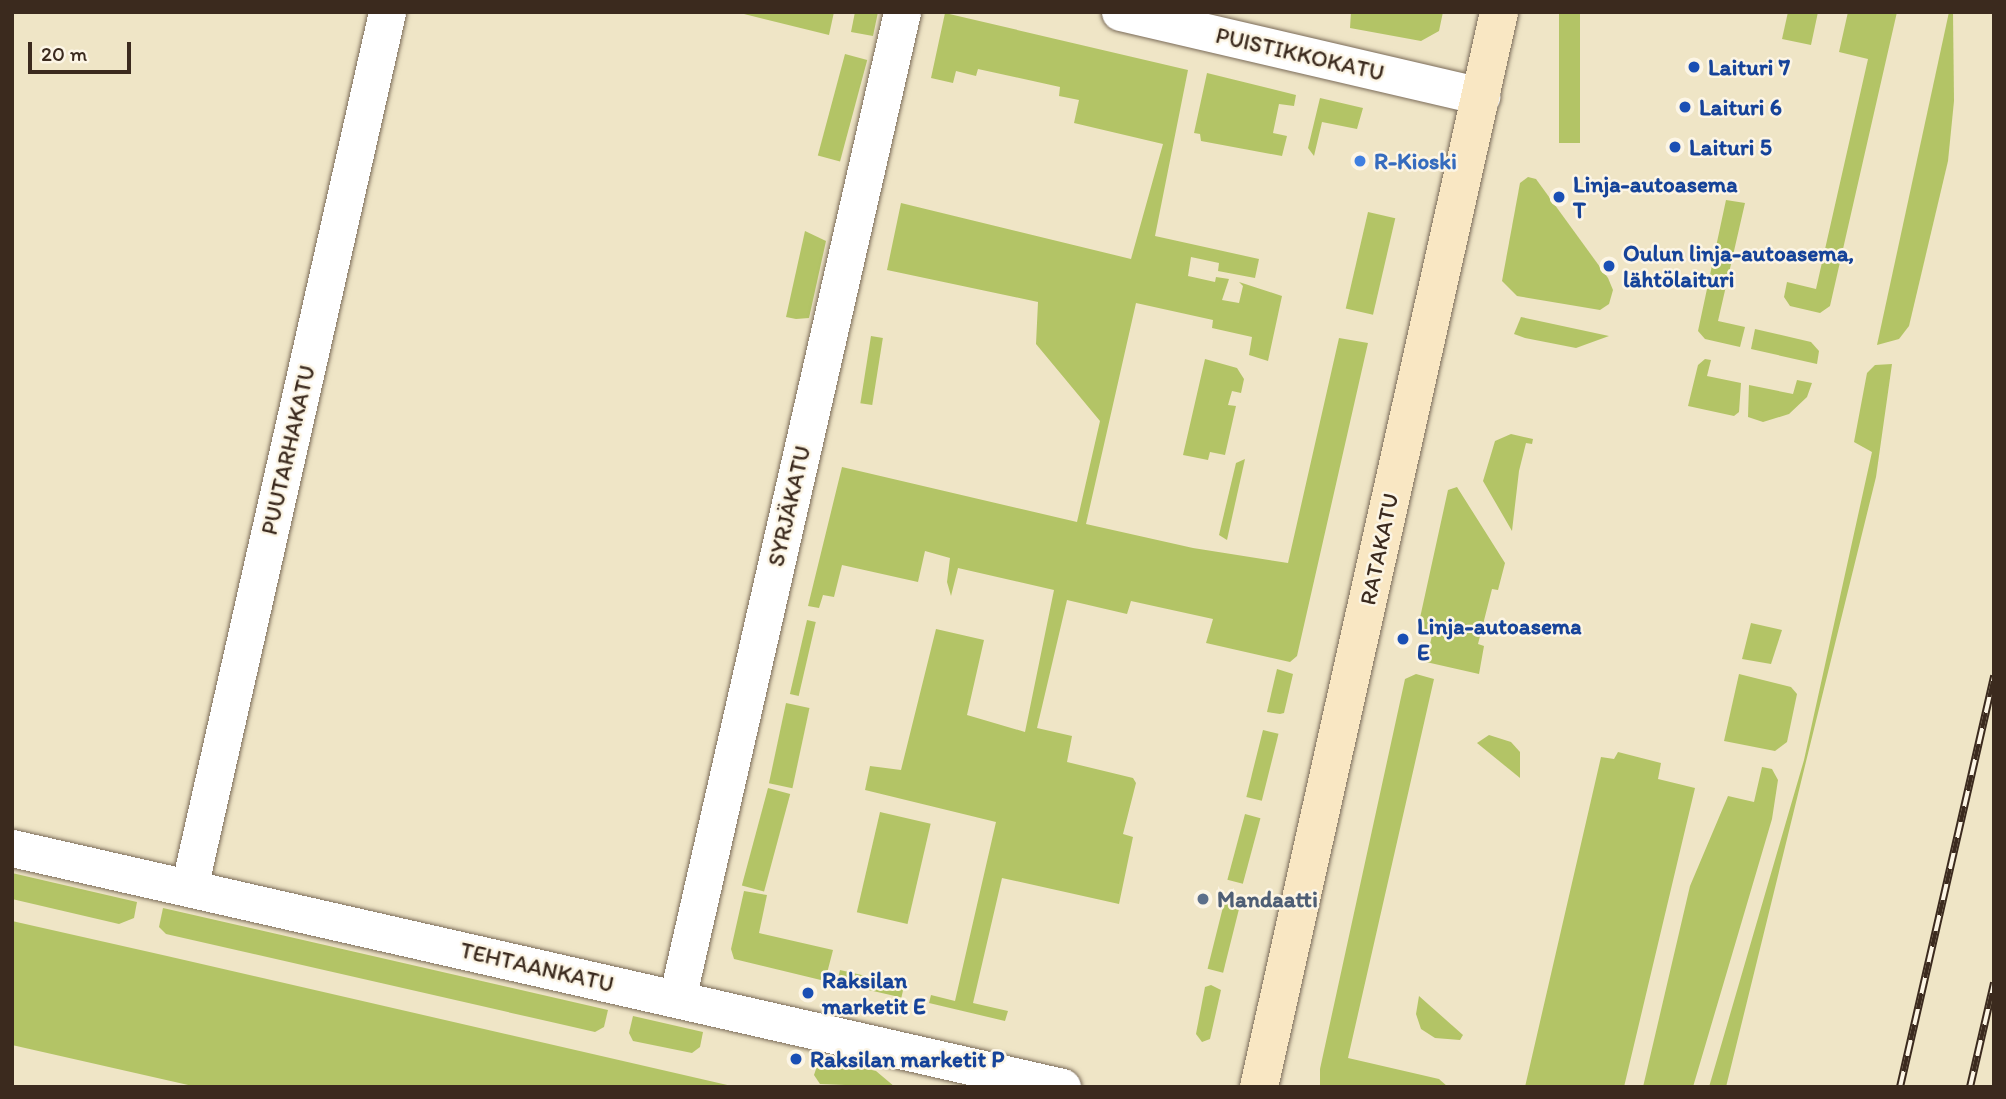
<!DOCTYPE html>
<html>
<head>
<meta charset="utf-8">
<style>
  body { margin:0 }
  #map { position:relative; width:2006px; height:1099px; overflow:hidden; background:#efe5c6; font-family:Itim,sans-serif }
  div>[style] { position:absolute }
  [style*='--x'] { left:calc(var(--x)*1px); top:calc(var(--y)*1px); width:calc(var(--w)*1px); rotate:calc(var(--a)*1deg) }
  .green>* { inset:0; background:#b3c466; transform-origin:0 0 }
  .roads { filter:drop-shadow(0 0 2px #7a6b59) drop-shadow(0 0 2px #7a6b59) }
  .street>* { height:37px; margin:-18.5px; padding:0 18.5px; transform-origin:18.5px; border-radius:18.5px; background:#fff }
  .secondary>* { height:38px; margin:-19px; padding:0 19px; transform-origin:19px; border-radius:19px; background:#f9e7c3 }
  .rail>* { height:8px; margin-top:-4px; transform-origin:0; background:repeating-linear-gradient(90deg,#fcf5e5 0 16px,#3b2a1e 0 32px); box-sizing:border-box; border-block:2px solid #3b2a1e }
  .dots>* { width:19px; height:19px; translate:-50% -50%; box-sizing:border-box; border:4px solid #fcf5e5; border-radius:50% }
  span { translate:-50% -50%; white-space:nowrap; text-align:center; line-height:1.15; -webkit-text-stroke:5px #fcf5e5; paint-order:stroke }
  .street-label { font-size:23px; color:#3b2a1e }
  .transit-label { font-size:23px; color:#164399; font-weight:700 }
  .left { translate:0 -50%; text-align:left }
  .shop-label { font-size:23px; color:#366cbe; font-weight:700 }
  .service-label { font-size:23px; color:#4e5e75; font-weight:700 }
  .frame { position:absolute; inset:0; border:14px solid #3b2a1e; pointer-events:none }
  .scale { position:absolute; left:28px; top:42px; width:103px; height:32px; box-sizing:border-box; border:4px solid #3b2a1e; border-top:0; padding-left:9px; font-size:21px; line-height:24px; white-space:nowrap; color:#3b2a1e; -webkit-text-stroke:5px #fcf5e5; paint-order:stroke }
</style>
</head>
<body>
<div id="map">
  <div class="green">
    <i style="clip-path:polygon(736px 12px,834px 12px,829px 35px)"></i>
    <i style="clip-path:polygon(855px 12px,878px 12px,873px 36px,851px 32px)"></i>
    <i style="clip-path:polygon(1351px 12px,1415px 13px,1443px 12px,1439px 31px,1421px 41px,1350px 28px)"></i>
    <i style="left:1559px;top:12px;width:21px;height:131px"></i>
    <i style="clip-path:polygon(1788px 12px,1818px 12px,1811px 45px,1782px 39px)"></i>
    <i style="clip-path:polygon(1848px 12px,1897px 12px,1830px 306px,1820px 313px,1790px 306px,1784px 297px,1787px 282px,1816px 289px,1868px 59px,1839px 52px)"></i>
    <i style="clip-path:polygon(1949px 12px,1953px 12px,1954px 101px,1948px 161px,1909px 326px,1899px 339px,1877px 345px)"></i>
    <i style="clip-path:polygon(945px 13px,1188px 70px,1155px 236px,1259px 259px,1255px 278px,1218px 271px,1219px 263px,1191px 257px,1188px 276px,1215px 282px,1216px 277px,1229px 279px,1222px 300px,1239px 303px,1243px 286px,1239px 282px,1282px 296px,1268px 361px,1249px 355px,1252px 337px,1212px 328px,1213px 320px,1136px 303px,1086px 524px,1193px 548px,1288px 563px,1339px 338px,1368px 343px,1297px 656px,1290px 662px,1206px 643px,1213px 619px,1131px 601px,1127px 614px,1067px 600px,1037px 728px,1072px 736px,1067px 762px,1133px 778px,1136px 783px,1123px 834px,1133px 837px,1119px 904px,1002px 878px,973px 1003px,1008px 1011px,1005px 1021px,929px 1003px,931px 995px,955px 1001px,996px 822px,865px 790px,870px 766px,901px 770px,936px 629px,984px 640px,967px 715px,1025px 732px,1054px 590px,958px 568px,951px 596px,947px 582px,950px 558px,925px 551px,918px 582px,842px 565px,834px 597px,823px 595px,819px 608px,808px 606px,842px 467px,1077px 522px,1100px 421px,1036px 344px,1038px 302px,887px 270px,901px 203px,1131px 259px,1163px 144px,1074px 123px,1079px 100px,1059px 96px,1060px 87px,978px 69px,976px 76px,956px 71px,953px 83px,931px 78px)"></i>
    <i style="left:845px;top:54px;width:23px;height:105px;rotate:15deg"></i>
    <i style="clip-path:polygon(1207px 73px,1296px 95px,1294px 106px,1279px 104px,1273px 133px,1287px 136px,1282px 156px,1201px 141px,1200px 134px,1194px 133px)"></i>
    <i style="clip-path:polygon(1320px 98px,1363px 108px,1357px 129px,1322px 122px,1314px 156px,1308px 148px)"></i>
    <i style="clip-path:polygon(1528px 177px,1536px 179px,1608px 278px,1613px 290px,1609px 304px,1600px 310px,1517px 296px,1502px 281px,1520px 183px)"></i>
    <i style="clip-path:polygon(1726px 200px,1745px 203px,1718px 321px,1745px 327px,1740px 347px,1705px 339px,1698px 331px)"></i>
    <i style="left:1368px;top:212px;width:28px;height:99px;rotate:13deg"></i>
    <i style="clip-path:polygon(805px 231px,826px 241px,809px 318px,796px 319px,786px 317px)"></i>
    <i style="clip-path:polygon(1521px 317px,1609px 336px,1576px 348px,1525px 338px,1514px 334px)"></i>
    <i style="clip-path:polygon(1755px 329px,1811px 342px,1819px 351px,1817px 364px,1751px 349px)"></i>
    <i style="left:871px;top:336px;width:12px;height:68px;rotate:9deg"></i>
    <i style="clip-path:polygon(1205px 359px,1237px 368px,1244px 379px,1241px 393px,1232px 391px,1228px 405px,1236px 406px,1225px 455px,1210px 452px,1208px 460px,1183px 455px)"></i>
    <i style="clip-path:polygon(1705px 359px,1711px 360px,1707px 376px,1741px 383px,1739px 412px,1734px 416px,1688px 406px,1698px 365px)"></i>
    <i style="clip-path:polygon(1892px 364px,1876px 477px,1726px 1087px,1709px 1087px,1804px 760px,1872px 452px,1854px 442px,1867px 373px,1875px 365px)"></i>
    <i style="clip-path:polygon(1797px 380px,1812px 383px,1807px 397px,1789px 414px,1763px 422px,1748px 417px,1749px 385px,1793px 394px)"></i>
    <i style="clip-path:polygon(1511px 434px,1533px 439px,1532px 444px,1526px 443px,1519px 471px,1512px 531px,1483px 481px,1495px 441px)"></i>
    <i style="clip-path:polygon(1245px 459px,1227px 540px,1219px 535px,1236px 463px)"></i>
    <i style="clip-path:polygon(1457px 487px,1505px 563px,1498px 590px,1492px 589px,1478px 644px,1484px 646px,1479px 674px,1426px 662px,1433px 631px,1418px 627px,1448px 490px)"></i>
    <i style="left:807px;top:620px;width:9px;height:76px;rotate:13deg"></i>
    <i style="clip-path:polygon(1751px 623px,1782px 630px,1771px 664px,1742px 659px)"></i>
    <i style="clip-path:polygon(1277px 669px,1293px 674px,1284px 713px,1280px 714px,1267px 712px)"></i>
    <i style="clip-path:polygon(1416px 674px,1434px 679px,1348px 1058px,1439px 1079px,1448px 1087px,1320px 1087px,1320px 1069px,1405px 679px)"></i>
    <i style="clip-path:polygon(1739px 674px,1791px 687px,1797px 694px,1787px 742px,1775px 751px,1724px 741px)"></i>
    <i style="left:786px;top:703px;width:24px;height:82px;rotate:12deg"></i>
    <i style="left:1263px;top:730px;width:16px;height:69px;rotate:14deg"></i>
    <i style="clip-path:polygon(1489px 735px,1511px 742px,1520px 752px,1520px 778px,1477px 743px)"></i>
    <i style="clip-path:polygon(1618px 752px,1661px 763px,1658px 779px,1695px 788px,1624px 1087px,1525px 1087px,1601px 757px,1614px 759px)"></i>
    <i style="clip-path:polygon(1762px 767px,1772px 769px,1778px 780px,1772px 819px,1693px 1087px,1643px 1087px,1690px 886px,1728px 796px,1754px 802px)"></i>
    <i style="left:768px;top:788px;width:23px;height:101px;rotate:15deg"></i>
    <i style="left:880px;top:812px;width:52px;height:103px;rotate:13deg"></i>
    <i style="left:1245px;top:814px;width:16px;height:68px;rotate:15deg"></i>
    <i style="clip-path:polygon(12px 873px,137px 902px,134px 918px,119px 924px,12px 899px)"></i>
    <i style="clip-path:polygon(744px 891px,767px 895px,759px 933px,833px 950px,825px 981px,734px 959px,731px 949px)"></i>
    <i style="left:1225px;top:899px;width:16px;height:72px;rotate:14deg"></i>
    <i style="clip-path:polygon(163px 908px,608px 1010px,604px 1027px,595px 1032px,166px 934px,159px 927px)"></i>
    <i style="clip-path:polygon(12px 921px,167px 956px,736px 1087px,197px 1087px,12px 1045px)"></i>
    <i style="left:840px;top:970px;width:66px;height:13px;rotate:13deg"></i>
    <i style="clip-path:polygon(1211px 985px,1221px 990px,1210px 1039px,1202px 1042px,1196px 1034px,1205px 987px)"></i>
    <i style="clip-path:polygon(1419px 996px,1463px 1035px,1460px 1040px,1435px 1038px,1421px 1029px,1416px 1014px)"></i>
    <i style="clip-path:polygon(633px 1016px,703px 1032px,700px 1047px,692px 1053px,633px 1041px,629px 1033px)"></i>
    <i style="clip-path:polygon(820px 1057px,876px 1071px,895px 1087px,820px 1084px,814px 1075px)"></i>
  </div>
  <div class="roads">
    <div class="street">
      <i style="--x:1120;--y:12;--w:371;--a:13.1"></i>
      <i style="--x:12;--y:848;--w:1077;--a:12.82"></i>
      <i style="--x:189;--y:888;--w:898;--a:-77.26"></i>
      <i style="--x:677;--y:999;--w:1012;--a:-77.16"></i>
    </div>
    <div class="secondary">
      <i style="--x:1259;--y:1087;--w:1101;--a:-77.41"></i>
    </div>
  </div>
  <div class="rail">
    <i style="--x:1900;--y:1087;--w:422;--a:-77.1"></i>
    <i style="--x:1970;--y:1087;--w:107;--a:-77"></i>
  </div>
  <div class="dots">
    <i style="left:1694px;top:67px;background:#1a4fb4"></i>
    <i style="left:1685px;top:107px;background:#1a4fb4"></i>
    <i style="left:1675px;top:147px;background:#1a4fb4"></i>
    <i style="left:1360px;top:161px;background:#3f7fe0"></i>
    <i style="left:1559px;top:197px;background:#1a4fb4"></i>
    <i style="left:1609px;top:266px;background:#1a4fb4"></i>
    <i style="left:1403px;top:639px;background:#1a4fb4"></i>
    <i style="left:1203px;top:899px;background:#5c6f8a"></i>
    <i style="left:808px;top:993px;background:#1a4fb4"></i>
    <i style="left:796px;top:1059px;background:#1a4fb4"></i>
  </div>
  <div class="street-label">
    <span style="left:1300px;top:54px;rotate:13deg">PUISTIKKOKATU</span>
    <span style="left:288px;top:450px;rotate:-77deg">PUUTARHAKATU</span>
    <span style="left:789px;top:506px;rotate:-77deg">SYRJÄKATU</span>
    <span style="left:1379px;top:549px;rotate:-78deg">RATAKATU</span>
    <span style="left:537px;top:967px;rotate:13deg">TEHTAANKATU</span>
  </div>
  <div class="transit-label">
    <span class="left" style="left:1708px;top:67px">Laituri 7</span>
    <span class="left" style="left:1699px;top:107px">Laituri 6</span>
    <span class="left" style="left:1689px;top:147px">Laituri 5</span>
    <span class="left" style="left:1573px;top:197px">Linja-autoasema<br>T</span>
    <span class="left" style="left:1623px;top:266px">Oulun linja-autoasema,<br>lähtölaituri</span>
    <span class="left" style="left:1417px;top:639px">Linja-autoasema<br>E</span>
    <span class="left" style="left:822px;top:993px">Raksilan<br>marketit E</span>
    <span class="left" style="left:810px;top:1059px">Raksilan marketit P</span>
  </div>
  <div class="shop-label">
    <span class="left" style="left:1374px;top:161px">R-Kioski</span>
  </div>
  <div class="service-label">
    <span class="left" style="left:1217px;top:899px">Mandaatti</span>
  </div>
  <div class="frame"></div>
  <div class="scale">20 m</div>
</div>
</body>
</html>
